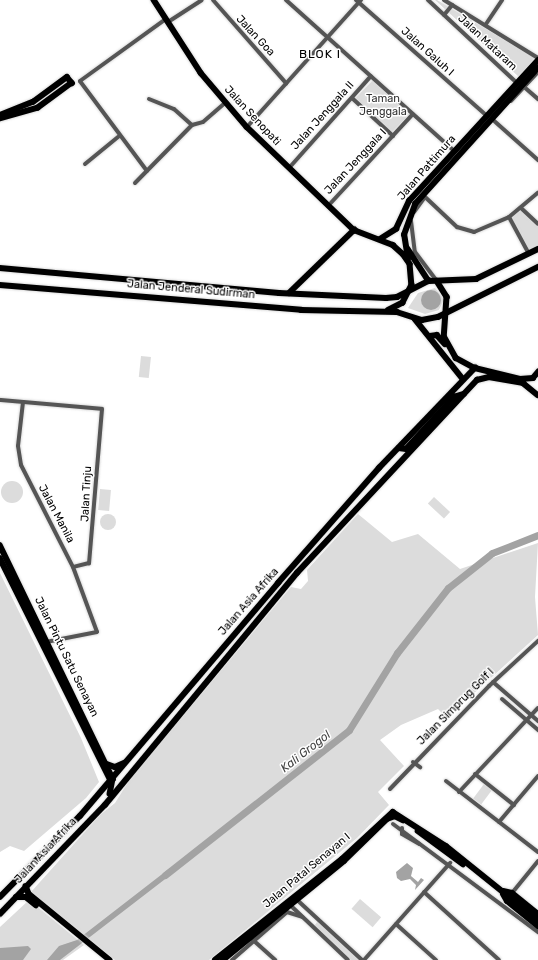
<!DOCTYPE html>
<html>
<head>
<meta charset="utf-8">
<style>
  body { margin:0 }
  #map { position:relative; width:538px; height:960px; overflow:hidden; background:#fff; font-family:Rubik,sans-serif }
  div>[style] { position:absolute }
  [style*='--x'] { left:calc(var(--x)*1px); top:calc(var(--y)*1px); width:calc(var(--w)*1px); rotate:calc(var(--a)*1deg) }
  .green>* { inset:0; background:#dcdcdc; transform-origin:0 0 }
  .round { border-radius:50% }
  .water>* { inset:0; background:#a3a3a3 }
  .river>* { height:7px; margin:-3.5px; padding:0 3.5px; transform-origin:3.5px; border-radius:3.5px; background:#a3a3a3 }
  .roads { filter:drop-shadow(0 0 1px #dbdbdb) drop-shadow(0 0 1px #dbdbdb) }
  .minor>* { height:4px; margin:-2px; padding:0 2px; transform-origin:2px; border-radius:2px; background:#555 }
  .major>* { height:5.5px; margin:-2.75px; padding:0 2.75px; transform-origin:2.75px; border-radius:2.75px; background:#000 }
  .highway>* { height:6px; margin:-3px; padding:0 3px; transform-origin:3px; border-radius:3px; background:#000 }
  span { translate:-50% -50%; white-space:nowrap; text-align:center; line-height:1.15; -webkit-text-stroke:3px #fff; paint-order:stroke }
  .street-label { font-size:11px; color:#000 }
  .park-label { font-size:11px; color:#333 }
  .neighbourhood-label { font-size:12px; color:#000; letter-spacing:1px }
  .water-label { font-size:12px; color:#444; font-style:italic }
</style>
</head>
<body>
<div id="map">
  <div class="green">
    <i style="clip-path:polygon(435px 0,437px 0,535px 58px,519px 77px)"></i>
    <i style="left:373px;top:80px;width:50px;height:25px;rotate:44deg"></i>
    <i style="clip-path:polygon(522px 210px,538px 226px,538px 249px,528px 255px,507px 219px)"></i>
    <i style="clip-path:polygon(435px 288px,444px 299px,439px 310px,425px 314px,408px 308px,418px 293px)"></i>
    <i style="left:141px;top:356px;width:10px;height:21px;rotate:6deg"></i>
    <i class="round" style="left:1px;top:481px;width:22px;height:22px"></i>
    <i style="left:100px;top:489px;width:11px;height:21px;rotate:5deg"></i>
    <i style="left:434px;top:497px;width:22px;height:9px;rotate:43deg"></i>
    <i style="clip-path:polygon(358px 514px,392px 542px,418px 534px,460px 569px,538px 543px,535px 597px,538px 635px,447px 718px,438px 709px,401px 725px,380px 740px,404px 766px,378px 792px,389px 805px,357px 838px,209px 960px,115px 960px,31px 892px,100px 815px,115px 803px,130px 779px,291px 587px,301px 589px,308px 581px,307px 570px)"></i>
    <i class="round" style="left:100px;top:514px;width:16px;height:16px"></i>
    <i style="clip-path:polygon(0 573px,81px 738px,99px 782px,86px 798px,24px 851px,10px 846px,0 852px)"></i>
    <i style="left:484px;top:784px;width:10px;height:18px;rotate:37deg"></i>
    <i style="left:360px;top:899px;width:28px;height:13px;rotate:41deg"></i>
    <i style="clip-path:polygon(29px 900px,84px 945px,63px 960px,0 960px,0 927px)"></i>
    <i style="clip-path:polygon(318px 921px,360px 960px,351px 960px,314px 926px)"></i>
  </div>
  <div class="water">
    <i class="round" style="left:421px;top:290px;width:20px;height:20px"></i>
    <i style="clip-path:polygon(407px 863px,413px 868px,411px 876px,418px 882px,421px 878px,424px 880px,415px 890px,416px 885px,410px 879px,401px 881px,397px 878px,396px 872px)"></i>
    <i style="clip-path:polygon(170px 868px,173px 873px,60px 960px,47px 960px,59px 946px,77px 940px)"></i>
    <i style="clip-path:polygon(28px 946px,31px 949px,23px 960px,0 960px,0 948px)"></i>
  </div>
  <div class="river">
    <i style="--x:165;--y:875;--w:234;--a:-38.2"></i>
    <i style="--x:349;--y:730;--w:91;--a:-58.1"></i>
    <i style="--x:397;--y:653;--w:83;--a:-51.9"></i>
    <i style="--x:448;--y:588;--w:56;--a:-38.5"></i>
    <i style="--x:492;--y:553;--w:49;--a:-21.4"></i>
  </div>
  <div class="roads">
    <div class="minor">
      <i style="--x:213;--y:0;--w:111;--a:48.7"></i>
      <i style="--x:286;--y:0;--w:226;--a:41.9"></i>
      <i style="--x:356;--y:0;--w:175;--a:41.5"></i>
      <i style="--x:428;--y:0;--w:122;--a:43"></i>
      <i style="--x:444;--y:0;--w:110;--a:31.7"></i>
      <i style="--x:444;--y:15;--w:13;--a:-51"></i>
      <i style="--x:168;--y:22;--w:40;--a:-32.9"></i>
      <i style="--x:486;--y:24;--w:29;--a:-56"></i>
      <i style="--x:523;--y:86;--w:20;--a:41"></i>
      <i style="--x:352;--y:98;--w:56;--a:42.8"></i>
      <i style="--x:149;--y:99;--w:27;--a:22"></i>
      <i style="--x:174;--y:109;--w:24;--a:42"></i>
      <i style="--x:511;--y:101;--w:37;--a:-47"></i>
      <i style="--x:492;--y:119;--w:62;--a:41.7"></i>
      <i style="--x:247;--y:127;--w:171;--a:-48.1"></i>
      <i style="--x:85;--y:164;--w:43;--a:-39.3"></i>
      <i style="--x:289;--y:168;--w:123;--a:-48.3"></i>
      <i style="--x:147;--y:171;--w:112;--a:-126.7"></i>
      <i style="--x:80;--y:81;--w:106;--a:-35.8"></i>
      <i style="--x:135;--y:183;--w:81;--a:-45.5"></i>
      <i style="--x:192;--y:125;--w:11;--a:-15"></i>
      <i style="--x:203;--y:122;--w:29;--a:-41"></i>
      <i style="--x:423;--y:195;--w:47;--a:43.3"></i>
      <i style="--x:457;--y:227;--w:18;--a:16"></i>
      <i style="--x:474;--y:232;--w:38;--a:-23"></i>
      <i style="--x:509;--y:217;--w:38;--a:-40"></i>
      <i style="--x:328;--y:206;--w:125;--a:-47.3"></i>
      <i style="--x:521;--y:208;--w:23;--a:43"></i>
      <i style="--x:414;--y:212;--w:17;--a:-54"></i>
      <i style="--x:509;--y:217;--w:42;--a:61.6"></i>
      <i style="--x:411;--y:221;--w:31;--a:83"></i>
      <i style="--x:415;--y:252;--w:36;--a:53"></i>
      <i style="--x:0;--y:400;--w:102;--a:5"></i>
      <i style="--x:102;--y:409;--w:155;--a:94.8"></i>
      <i style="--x:89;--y:563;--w:16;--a:166"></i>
      <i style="--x:23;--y:402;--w:44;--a:96.5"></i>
      <i style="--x:18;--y:446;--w:19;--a:81"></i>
      <i style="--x:21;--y:465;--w:114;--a:63"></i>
      <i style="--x:73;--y:567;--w:69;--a:69.7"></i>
      <i style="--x:97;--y:632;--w:52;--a:168.9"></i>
      <i style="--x:493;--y:682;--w:60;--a:40.9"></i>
      <i style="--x:502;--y:699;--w:48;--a:40.7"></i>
      <i style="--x:413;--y:762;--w:9;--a:36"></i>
      <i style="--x:475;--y:774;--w:50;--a:38.5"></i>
      <i style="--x:446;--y:781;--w:116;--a:37.7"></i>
      <i style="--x:390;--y:789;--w:143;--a:-46.1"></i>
      <i style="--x:489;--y:686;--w:67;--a:-42.6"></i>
      <i style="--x:459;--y:792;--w:115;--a:-46.8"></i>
      <i style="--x:499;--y:822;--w:60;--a:-49.7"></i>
      <i style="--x:393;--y:824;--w:181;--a:36.7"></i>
      <i style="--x:402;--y:828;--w:6;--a:90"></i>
      <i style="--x:402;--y:834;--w:20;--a:30"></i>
      <i style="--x:424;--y:892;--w:101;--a:42.2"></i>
      <i style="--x:512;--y:893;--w:41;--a:-50.9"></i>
      <i style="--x:295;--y:898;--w:91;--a:42.8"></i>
      <i style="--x:289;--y:904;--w:81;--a:43.5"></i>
      <i style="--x:396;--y:924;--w:54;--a:42"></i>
      <i style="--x:253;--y:940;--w:30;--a:42"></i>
      <i style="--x:232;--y:960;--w:73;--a:-41.1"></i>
      <i style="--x:287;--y:912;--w:16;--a:18"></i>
      <i style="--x:364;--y:960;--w:130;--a:-48.4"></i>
    </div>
    <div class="major">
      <i style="--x:154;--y:0;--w:87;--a:57.2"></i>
      <i style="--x:201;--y:73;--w:71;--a:49.6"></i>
      <i style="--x:247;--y:127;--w:149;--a:43.9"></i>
      <i style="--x:354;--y:230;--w:42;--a:21"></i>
      <i style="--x:393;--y:245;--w:13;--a:42"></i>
      <i style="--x:403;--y:254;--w:12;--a:55"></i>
      <i style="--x:410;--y:264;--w:21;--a:85"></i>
      <i style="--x:412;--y:285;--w:20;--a:117"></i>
      <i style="--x:403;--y:303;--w:16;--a:153"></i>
      <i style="--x:0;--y:115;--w:35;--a:-22"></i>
      <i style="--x:33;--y:102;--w:42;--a:-36.3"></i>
      <i style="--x:67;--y:77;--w:8;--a:50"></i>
      <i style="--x:72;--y:83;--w:42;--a:143.7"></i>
      <i style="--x:38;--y:108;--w:40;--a:164"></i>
      <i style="--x:380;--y:239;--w:19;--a:-32"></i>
      <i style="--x:396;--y:229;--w:31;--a:-65"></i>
      <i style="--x:409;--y:201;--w:191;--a:-47.5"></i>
      <i style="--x:408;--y:249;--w:38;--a:57"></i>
      <i style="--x:408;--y:259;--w:24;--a:-99"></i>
      <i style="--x:404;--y:235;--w:33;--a:-70"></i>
      <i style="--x:415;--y:204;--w:183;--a:-47.9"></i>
      <i style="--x:0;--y:268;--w:280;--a:5.1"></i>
      <i style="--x:279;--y:293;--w:107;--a:2.7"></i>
      <i style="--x:386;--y:298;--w:11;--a:-5"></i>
      <i style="--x:397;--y:297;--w:36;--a:-27"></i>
      <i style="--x:429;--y:281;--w:47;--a:-2.4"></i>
      <i style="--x:476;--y:279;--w:69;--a:-25.8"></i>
      <i style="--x:437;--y:281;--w:19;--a:58"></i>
      <i style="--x:447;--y:297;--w:39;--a:94"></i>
      <i style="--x:444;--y:336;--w:25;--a:61"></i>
      <i style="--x:456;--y:358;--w:21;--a:28"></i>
      <i style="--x:475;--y:368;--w:46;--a:13.7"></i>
      <i style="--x:520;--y:379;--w:13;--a:-4"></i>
      <i style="--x:533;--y:378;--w:8;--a:-50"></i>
      <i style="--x:0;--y:285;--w:302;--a:4.7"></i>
      <i style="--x:301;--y:310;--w:96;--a:1.2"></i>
      <i style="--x:397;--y:312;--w:26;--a:18"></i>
      <i style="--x:422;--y:320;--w:16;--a:-11"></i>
      <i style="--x:438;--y:317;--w:112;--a:-26.6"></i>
      <i style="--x:289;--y:293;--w:91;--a:-44.1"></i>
      <i style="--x:415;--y:319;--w:77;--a:51.3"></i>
      <i style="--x:430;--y:336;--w:7;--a:-8"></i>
      <i style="--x:437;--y:335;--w:12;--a:48"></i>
      <i style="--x:399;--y:448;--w:7;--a:8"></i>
      <i style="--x:406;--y:449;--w:71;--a:-47.3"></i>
      <i style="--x:454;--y:397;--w:10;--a:-17"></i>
      <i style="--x:0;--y:545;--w:260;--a:64.2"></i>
      <i style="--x:113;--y:779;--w:15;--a:101"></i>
      <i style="--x:0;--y:558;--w:249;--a:63.5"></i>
      <i style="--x:107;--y:764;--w:9;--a:21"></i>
      <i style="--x:115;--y:767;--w:10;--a:-24"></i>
      <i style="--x:418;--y:831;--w:56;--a:36.3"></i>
      <i style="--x:26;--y:886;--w:9;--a:69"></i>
      <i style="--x:29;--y:894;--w:104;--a:39.2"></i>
      <i style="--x:0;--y:897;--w:114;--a:-45.4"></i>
      <i style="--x:80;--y:816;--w:306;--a:-49.6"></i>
      <i style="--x:278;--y:583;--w:153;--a:-48.7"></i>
      <i style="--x:379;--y:468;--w:139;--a:-46.2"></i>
      <i style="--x:16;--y:897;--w:10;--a:0"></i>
      <i style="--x:26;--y:897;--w:13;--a:39"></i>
      <i style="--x:0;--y:914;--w:151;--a:-46.1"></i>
      <i style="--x:105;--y:805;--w:301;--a:-50.4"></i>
      <i style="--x:297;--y:573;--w:264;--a:-47"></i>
      <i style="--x:477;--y:380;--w:12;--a:-14"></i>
      <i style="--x:489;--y:377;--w:35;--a:10"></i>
      <i style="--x:523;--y:383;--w:19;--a:39"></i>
      <i style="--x:215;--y:960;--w:162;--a:-38.5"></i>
      <i style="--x:342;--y:859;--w:69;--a:-42.7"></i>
      <i style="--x:393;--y:812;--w:63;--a:32.7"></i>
      <i style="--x:446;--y:846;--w:118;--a:38.8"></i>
      <i style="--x:223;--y:960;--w:156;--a:-39.3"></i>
      <i style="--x:344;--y:861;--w:60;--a:-44.3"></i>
      <i style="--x:387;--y:819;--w:9;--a:-21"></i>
      <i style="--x:395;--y:816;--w:9;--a:27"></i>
    </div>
    <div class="highway">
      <i style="--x:503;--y:891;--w:9;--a:13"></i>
      <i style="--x:512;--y:893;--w:33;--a:39"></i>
      <i style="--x:503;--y:894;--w:8;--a:60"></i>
      <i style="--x:507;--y:901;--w:40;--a:39"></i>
    </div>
  </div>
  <div class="street-label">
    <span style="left:255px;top:36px;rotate:47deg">Jalan Goa</span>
    <span style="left:487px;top:43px;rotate:43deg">Jalan Mataram</span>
    <span style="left:427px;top:52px;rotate:42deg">Jalan Galuh I</span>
    <span style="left:252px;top:116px;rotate:47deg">Jalan Senopati</span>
    <span style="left:323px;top:116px;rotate:-48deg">Jalan Jenggala II</span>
    <span style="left:356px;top:162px;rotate:-47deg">Jalan Jenggala I</span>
    <span style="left:427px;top:168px;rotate:-49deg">Jalan Pattimura</span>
    <span style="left:191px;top:290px;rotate:5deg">Jalan Jenderal Sudirman</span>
    <span style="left:87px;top:494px;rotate:-87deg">Jalan Tinju</span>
    <span style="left:56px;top:514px;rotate:62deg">Jalan Manila</span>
    <span style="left:249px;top:602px;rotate:-49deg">Jalan Asia Afrika</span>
    <span style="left:66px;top:657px;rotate:64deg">Jalan Pintu Satu Senayan</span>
    <span style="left:456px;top:707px;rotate:-45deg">Jalan Simprug Golf I</span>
    <span style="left:46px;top:851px;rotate:-47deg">Jalan Asia Afrika</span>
    <span style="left:307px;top:871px;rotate:-40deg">Jalan Patal Senayan I</span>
  </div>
  <div class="park-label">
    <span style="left:383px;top:106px">Taman<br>Jenggala</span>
  </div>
  <div class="neighbourhood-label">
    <span style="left:320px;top:55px">BLOK I</span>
  </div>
  <div class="water-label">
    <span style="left:306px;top:752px;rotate:-38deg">Kali Grogol</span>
  </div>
</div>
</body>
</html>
